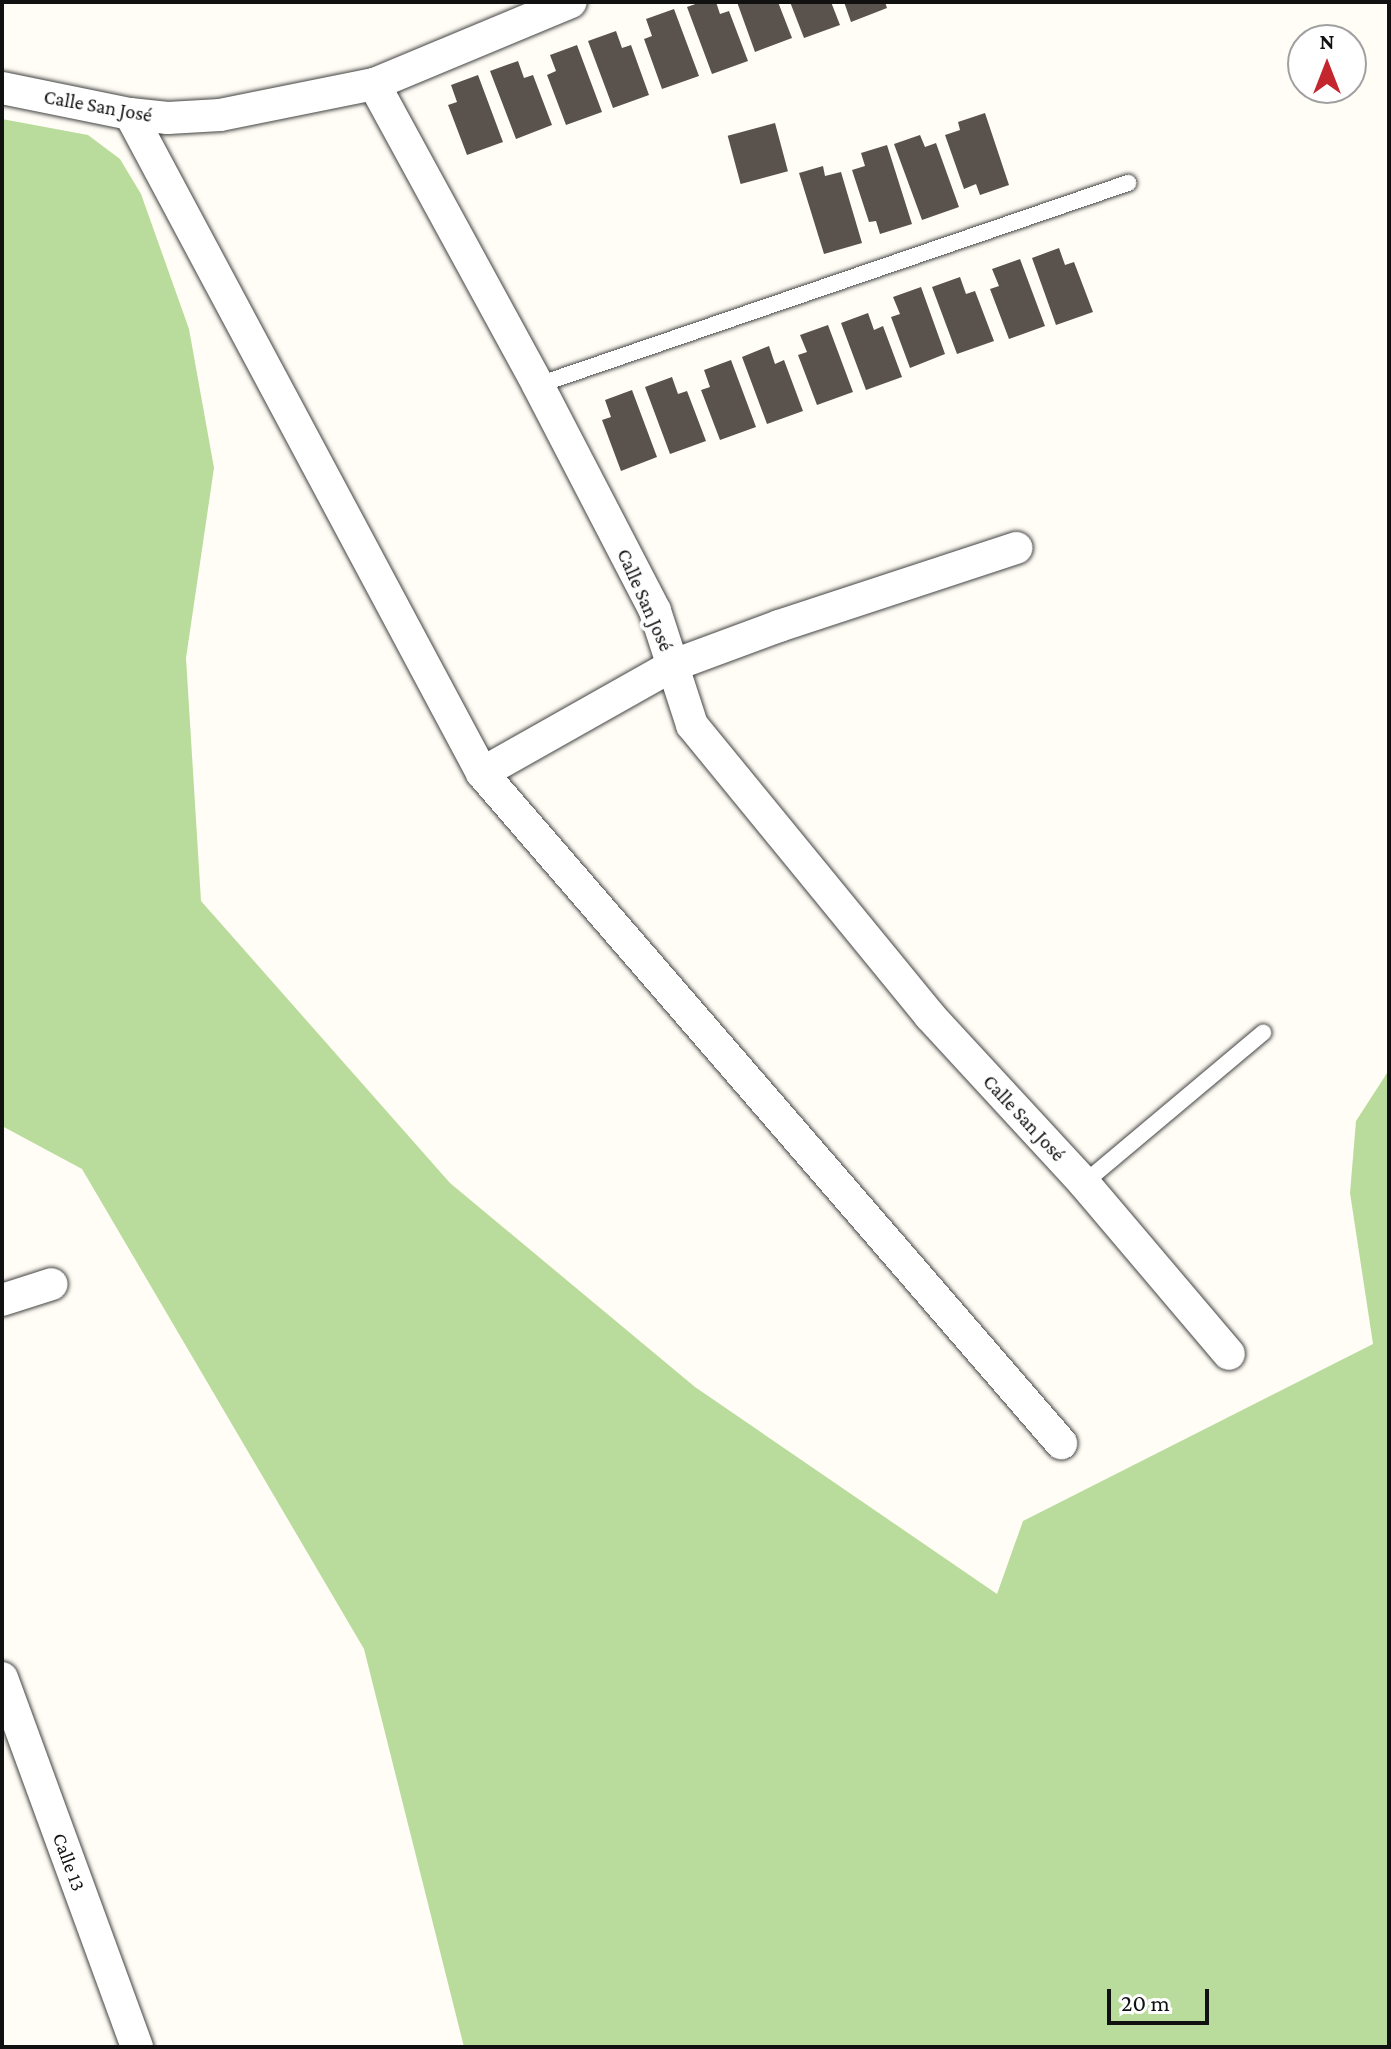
<!DOCTYPE html>
<html>
<head>
<meta charset="utf-8">
<style>
  body { margin:0 }
  #map { position:relative; width:1391px; height:2049px; overflow:hidden; background:#fffdf5; font-family:"Crimson Pro",serif }
  div>[style] { position:absolute }
  [style*='--x'] { left:calc(var(--x)*1px); top:calc(var(--y)*1px); width:calc(var(--w)*1px); rotate:calc(var(--a)*1deg) }
  .forest>* { inset:0; background:#b9dc9c }
  .building>* { inset:0; background:#5a524d; transform-origin:0 0 }
  .roads { filter:drop-shadow(0 0 2px #444) drop-shadow(0 0 2px #444) }
  .service>* { height:16px; margin:-8px; padding:0 8px; transform-origin:8px; border-radius:8px; background:#fff }
  .minor>* { height:32px; margin:-16px; padding:0 16px; transform-origin:16px; border-radius:16px; background:#fff }
  span { translate:-50% -50%; white-space:nowrap; text-align:center; line-height:1.15; -webkit-text-stroke:8px #fff; paint-order:stroke }
  .street-label { font-size:20px; color:#111 }
  .frame { position:absolute; inset:0; border:4px solid #111; pointer-events:none }
  .north { position:absolute; left:1287px; top:24px; width:80px; height:80px; box-sizing:border-box; background:#fff; border:2px solid #a0a0a0; border-radius:50%; rotate:0deg; font-size:22px; font-weight:700; line-height:32px; text-align:center; color:#111 }
  .north::after { content:''; display:block; margin:auto; width:28px; height:36px; background:#c4262e; clip-path:polygon(50% 0,100% 100%,50% 72%,0 100%) }
  .scale { position:absolute; left:1107px; top:1989px; width:102px; height:36px; box-sizing:border-box; border:4px solid #111; border-top:0; padding-left:10px; font-size:24px; line-height:28px; white-space:nowrap; color:#111; -webkit-text-stroke:6px #fff; paint-order:stroke }
</style>
</head>
<body>
<div id="map">
  <div class="forest">
    <i style="clip-path:polygon(2px 119px,88px 135px,120px 159px,141px 194px,189px 329px,214px 468px,186px 658px,201px 901px,450px 1183px,695px 1387px,997px 1594px,1023px 1521px,1373px 1344px,1350px 1193px,1356px 1121px,1389px 1070px,1389px 2047px,464px 2047px,364px 1649px,82px 1169px,2px 1126px)"></i>
  </div>
  <div class="building">
    <i style="clip-path:polygon(701px 2px,716px 2px,720px 14px,729px 11px,748px 61px,712px 74px,687px 7px)"></i>
    <i style="clip-path:polygon(737px 2px,778px 2px,792px 38px,755px 52px)"></i>
    <i style="clip-path:polygon(790px 2px,831px 2px,840px 25px,804px 38px)"></i>
    <i style="clip-path:polygon(844px 2px,885px 2px,887px 8px,851px 22px)"></i>
    <i style="clip-path:polygon(674px 9px,699px 76px,662px 89px,644px 39px,652px 36px,646px 19px)"></i>
    <i style="clip-path:polygon(616px 31px,622px 48px,631px 45px,649px 95px,613px 108px,588px 41px)"></i>
    <i style="clip-path:polygon(577px 45px,602px 112px,566px 125px,547px 75px,556px 71px,550px 55px)"></i>
    <i style="clip-path:polygon(518px 61px,524px 78px,533px 75px,552px 125px,516px 139px,490px 71px)"></i>
    <i style="clip-path:polygon(478px 75px,503px 142px,467px 155px,448px 105px,457px 102px,451px 85px)"></i>
    <i style="clip-path:polygon(985px 113px,1009px 185px,980px 195px,976px 184px,964px 189px,945px 135px,960px 130px,958px 122px)"></i>
    <i style="left:775px;top:123px;width:50px;height:49px;rotate:75deg"></i>
    <i style="clip-path:polygon(920px 135px,925px 147px,936px 143px,959px 207px,922px 220px,894px 144px)"></i>
    <i style="clip-path:polygon(887px 145px,912px 224px,880px 234px,876px 221px,869px 222px,852px 170px,865px 166px,861px 153px)"></i>
    <i style="clip-path:polygon(823px 166px,825px 176px,841px 172px,862px 243px,824px 254px,799px 173px)"></i>
    <i style="clip-path:polygon(1059px 248px,1065px 265px,1074px 262px,1093px 312px,1056px 325px,1032px 258px)"></i>
    <i style="clip-path:polygon(1020px 259px,1045px 326px,1009px 339px,990px 289px,999px 286px,992px 269px)"></i>
    <i style="clip-path:polygon(960px 277px,966px 294px,975px 291px,994px 341px,957px 354px,932px 287px)"></i>
    <i style="clip-path:polygon(921px 287px,945px 354px,910px 368px,891px 317px,900px 314px,893px 297px)"></i>
    <i style="clip-path:polygon(868px 313px,874px 330px,883px 326px,902px 377px,866px 390px,841px 323px)"></i>
    <i style="clip-path:polygon(828px 325px,853px 392px,817px 405px,798px 355px,807px 352px,800px 335px)"></i>
    <i style="clip-path:polygon(769px 346px,775px 364px,784px 360px,803px 411px,767px 424px,742px 357px)"></i>
    <i style="clip-path:polygon(731px 360px,756px 427px,720px 440px,701px 390px,710px 387px,704px 370px)"></i>
    <i style="clip-path:polygon(672px 377px,678px 394px,687px 391px,706px 441px,670px 454px,645px 387px)"></i>
    <i style="clip-path:polygon(632px 390px,657px 457px,621px 471px,602px 420px,611px 417px,605px 400px)"></i>
  </div>
  <div class="roads">
    <div class="service">
      <i style="--x:538;--y:385;--w:624;--a:-18.9"></i>
      <i style="--x:1084;--y:1183;--w:234;--a:-40"></i>
    </div>
    <div class="minor">
      <i style="--x:374;--y:84;--w:213;--a:-22.6"></i>
      <i style="--x:2;--y:88;--w:131;--a:11.5"></i>
      <i style="--x:130;--y:114;--w:38;--a:6"></i>
      <i style="--x:168;--y:118;--w:52;--a:-3.3"></i>
      <i style="--x:220;--y:115;--w:157;--a:-11.4"></i>
      <i style="--x:374;--y:84;--w:343;--a:61.4"></i>
      <i style="--x:538;--y:385;--w:254;--a:62.6"></i>
      <i style="--x:655;--y:611;--w:120;--a:72"></i>
      <i style="--x:692;--y:725;--w:376;--a:50.7"></i>
      <i style="--x:930;--y:1016;--w:227;--a:47.3"></i>
      <i style="--x:1084;--y:1183;--w:224;--a:49.7"></i>
      <i style="--x:130;--y:114;--w:747;--a:61.89"></i>
      <i style="--x:482;--y:773;--w:886;--a:49.17"></i>
      <i style="--x:482;--y:773;--w:220;--a:-29.4"></i>
      <i style="--x:674;--y:665;--w:112;--a:-20.4"></i>
      <i style="--x:779;--y:626;--w:250;--a:-18.2"></i>
      <i style="--x:2;--y:1300;--w:52;--a:-17.7"></i>
      <i style="--x:2;--y:1678;--w:393;--a:69.9"></i>
    </div>
  </div>
  <div class="street-label">
    <span style="left:98px;top:106px;rotate:10deg">Calle San José</span>
    <span style="left:645px;top:600px;rotate:66deg">Calle San José</span>
    <span style="left:1024px;top:1118px;rotate:47deg">Calle San José</span>
    <span style="left:69px;top:1862px;rotate:70deg">Calle 13</span>
  </div>
  <div class="frame"></div>
  <div class="north">N</div>
  <div class="scale">20 m</div>
</div>
</body>
</html>
